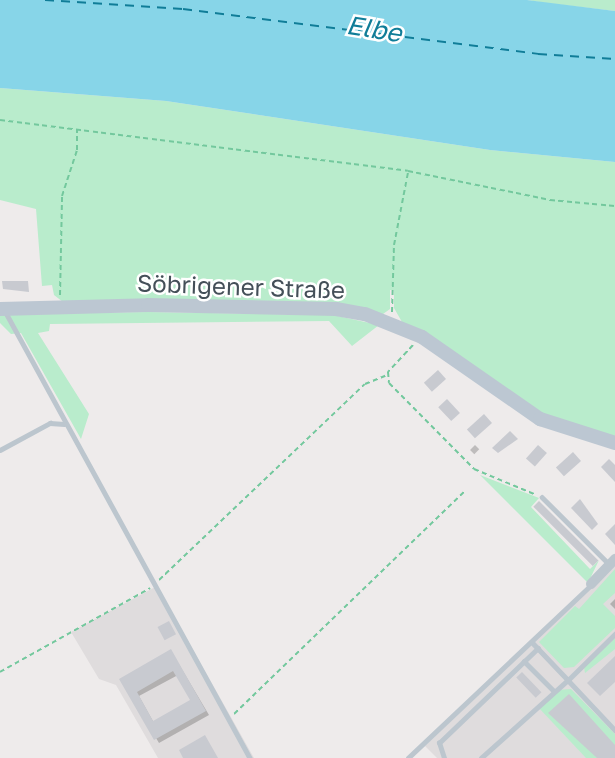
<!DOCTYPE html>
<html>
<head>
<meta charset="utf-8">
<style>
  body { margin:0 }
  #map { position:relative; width:615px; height:758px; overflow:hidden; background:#eeebeb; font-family:"Golos Text",sans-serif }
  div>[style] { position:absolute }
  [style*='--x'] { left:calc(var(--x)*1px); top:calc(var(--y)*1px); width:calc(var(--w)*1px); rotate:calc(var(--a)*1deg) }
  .education>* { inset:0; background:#dfdcdd }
  .green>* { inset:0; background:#b9eccc }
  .water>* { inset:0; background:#87d5e8 }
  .shadow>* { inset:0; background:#0003; transform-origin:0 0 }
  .ferry>* { height:2px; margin-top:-1px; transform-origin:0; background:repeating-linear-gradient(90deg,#107d98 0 9px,transparent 0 16px) }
  .building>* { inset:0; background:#c8cad0; transform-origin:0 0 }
  .path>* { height:2px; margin-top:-1px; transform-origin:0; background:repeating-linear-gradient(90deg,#73c89d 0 5px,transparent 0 8.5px) }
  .lane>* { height:4.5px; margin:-2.25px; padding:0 2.25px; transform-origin:2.25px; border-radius:2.25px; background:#bcc6ce }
  .street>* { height:10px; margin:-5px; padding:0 5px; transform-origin:5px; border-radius:5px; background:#bcc6ce }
  .secondary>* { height:14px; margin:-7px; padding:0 7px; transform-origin:7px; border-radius:7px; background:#bcc7d2 }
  span { translate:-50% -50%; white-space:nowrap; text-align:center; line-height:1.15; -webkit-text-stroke:5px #fff; paint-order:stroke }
  .street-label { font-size:24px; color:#444f58 }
  .water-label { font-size:26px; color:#107d98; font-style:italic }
</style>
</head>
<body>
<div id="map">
  <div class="education">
    <i style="clip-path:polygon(615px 565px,615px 758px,437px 758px,425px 746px)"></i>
    <i style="clip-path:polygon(157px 586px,254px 758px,158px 758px,116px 685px,99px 679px,71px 632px)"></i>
  </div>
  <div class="green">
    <i style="clip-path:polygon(527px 0,615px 0,615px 11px,546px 3px)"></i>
    <i style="clip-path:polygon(0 88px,166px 101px,490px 150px,615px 162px,615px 439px,543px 415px,402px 322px,394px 308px,394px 290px,390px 290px,390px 309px,383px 314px,63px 302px,54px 295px,52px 285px,42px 286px,36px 209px,0 200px)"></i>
    <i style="clip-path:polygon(148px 312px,333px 315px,379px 325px,352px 346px,329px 321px,50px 324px,49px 331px,38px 333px,89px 414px,81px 439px,21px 333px,11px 334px,0 323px,0 314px)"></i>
    <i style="clip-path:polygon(480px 475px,539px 498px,531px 507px,590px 569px,599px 560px,588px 583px)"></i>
    <i style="clip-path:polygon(615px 569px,615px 593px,603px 604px,615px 616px,615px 628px,574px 667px,564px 668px,539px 642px,575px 606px,579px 609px)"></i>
    <i style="clip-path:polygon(615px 638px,615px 649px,585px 673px,584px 667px)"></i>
    <i style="clip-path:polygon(571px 689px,615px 734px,615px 758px,586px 758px,538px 707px,558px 690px)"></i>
  </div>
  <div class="water">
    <i style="clip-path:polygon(0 0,527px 0,615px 11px,615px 162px,490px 150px,166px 101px,0 88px)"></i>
  </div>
  <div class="shadow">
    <i style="left:475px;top:445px;width:6px;height:7px;rotate:45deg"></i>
    <i style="clip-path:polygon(615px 599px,615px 609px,610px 604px)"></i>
    <i style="clip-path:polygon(evenodd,171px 651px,209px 715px,159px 743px,121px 680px,171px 651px,178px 675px,192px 701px,154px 723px,139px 696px,178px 675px)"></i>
  </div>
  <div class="ferry">
    <i style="--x:45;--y:0;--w:138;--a:3.7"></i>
    <i style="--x:183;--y:9;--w:358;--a:7.2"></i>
    <i style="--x:538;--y:54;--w:77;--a:3.7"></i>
  </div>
  <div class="building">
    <i style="clip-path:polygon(2px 281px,28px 281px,29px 292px,3px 289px)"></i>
    <i style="left:438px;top:370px;width:12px;height:19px;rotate:48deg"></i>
    <i style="left:447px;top:399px;width:19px;height:12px;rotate:47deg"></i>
    <i style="left:484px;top:414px;width:12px;height:23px;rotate:48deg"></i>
    <i style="clip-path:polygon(510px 431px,518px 439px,498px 453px,492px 448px)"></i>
    <i style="left:538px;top:445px;width:12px;height:18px;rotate:42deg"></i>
    <i style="left:573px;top:452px;width:12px;height:23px;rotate:48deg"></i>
    <i style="clip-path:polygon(609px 459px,615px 465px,615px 482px,601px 467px)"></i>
    <i style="clip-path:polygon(580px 499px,598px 524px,592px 530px,571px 508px)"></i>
    <i style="left:539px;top:501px;width:84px;height:8px;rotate:45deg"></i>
    <i style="clip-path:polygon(615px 524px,615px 545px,605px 534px)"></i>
    <i style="left:169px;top:621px;width:15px;height:13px;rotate:62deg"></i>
    <i style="clip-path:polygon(evenodd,171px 649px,206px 711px,154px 740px,119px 679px,171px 649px,173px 671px,190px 700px,153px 721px,137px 692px,173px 671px)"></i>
    <i style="clip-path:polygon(615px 656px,615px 682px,600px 696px,587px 683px)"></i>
    <i style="left:522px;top:672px;width:28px;height:8px;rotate:46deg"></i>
    <i style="clip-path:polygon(569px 694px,615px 745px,615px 758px,597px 758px,548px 713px)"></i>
    <i style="clip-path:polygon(205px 735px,218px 758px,183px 758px,179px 750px)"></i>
  </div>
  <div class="path">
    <i style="--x:0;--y:120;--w:411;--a:7.1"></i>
    <i style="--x:408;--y:171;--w:145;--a:11.5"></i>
    <i style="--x:550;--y:200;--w:65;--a:5.3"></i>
    <i style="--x:60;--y:295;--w:99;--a:-88.8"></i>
    <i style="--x:62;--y:196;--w:48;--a:-71.9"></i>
    <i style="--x:77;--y:150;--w:21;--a:-90"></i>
    <i style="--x:392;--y:312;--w:67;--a:-88.3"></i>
    <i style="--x:394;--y:245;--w:74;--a:-79.1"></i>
    <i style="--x:413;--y:345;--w:37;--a:133"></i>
    <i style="--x:388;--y:372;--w:11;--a:85"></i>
    <i style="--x:389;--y:383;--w:121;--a:45.3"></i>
    <i style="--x:474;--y:469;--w:65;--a:22.6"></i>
    <i style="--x:159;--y:580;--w:284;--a:-43.6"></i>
    <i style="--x:365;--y:384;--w:22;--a:-22"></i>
    <i style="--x:0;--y:672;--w:172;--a:-29.2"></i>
    <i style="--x:234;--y:714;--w:321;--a:-44"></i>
  </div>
  <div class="lane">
    <i style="--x:5;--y:311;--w:510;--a:61.27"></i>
    <i style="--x:0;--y:450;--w:57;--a:-28.4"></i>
    <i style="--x:50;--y:423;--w:14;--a:4"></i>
    <i style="--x:542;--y:497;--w:93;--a:45"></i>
    <i style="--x:532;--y:642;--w:52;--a:46.5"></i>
    <i style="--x:568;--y:680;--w:66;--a:-44.4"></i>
    <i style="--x:524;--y:661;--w:41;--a:45"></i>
    <i style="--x:408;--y:758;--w:252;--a:-43.4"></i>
    <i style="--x:444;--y:758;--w:16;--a:-108"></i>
    <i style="--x:439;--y:743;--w:137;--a:-43.8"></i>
    <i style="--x:481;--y:758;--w:117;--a:-41.9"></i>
    <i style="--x:568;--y:680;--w:69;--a:46.8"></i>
  </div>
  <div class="street">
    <i style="--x:591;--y:584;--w:35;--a:-46"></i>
  </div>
  <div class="secondary">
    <i style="--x:0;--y:309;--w:148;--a:-1.5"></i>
    <i style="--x:148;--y:305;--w:188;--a:1.2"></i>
    <i style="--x:336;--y:309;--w:29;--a:10"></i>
    <i style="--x:365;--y:314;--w:61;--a:22"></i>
    <i style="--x:422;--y:337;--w:144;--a:34.8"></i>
    <i style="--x:540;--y:419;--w:79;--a:17.7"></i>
  </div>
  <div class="street-label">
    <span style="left:241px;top:286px;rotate:2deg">Söbrigener Straße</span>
  </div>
  <div class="water-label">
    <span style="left:374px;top:29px;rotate:9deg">Elbe</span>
  </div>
</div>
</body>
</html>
